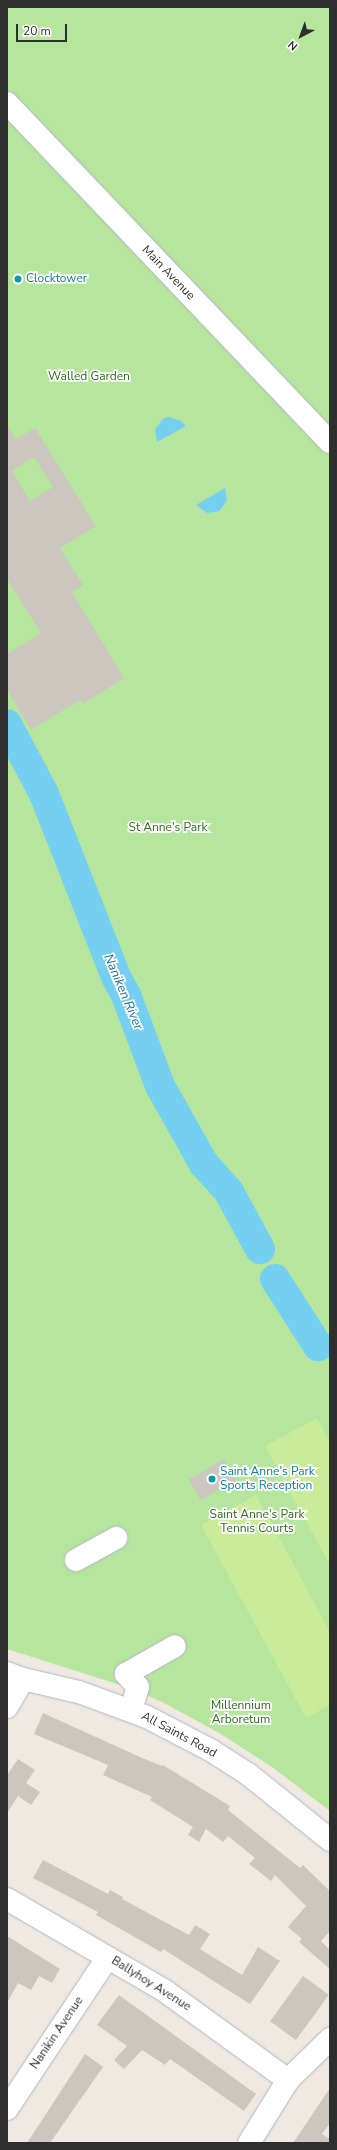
<!DOCTYPE html>
<html>
<head>
<meta charset="utf-8">
<style>
  body { margin:0 }
  #map { position:relative; width:337px; height:2150px; overflow:hidden; background:#efe9e1; font-family:"Nunito Sans",sans-serif }
  div>[style] { position:absolute }
  [style*='--x'] { left:calc(var(--x)*1px); top:calc(var(--y)*1px); width:calc(var(--w)*1px); rotate:calc(var(--a)*1deg) }
  .green>* { inset:0; background:#b6e59e }
  .pitch>* { inset:0; background:#c9ec9a }
  .water>* { inset:0; background:#75cff0 }
  .river>* { height:30px; margin:-15px; padding:0 15px; transform-origin:15px; border-radius:15px; background:#75cff0 }
  .building>* { inset:0; background:#cbc7bf; transform-origin:0 0 }
  .roads { filter:drop-shadow(0 0 1px #b4b7c1) drop-shadow(0 0 1px #b4b7c1) }
  .minor>* { height:22px; margin:-11px; padding:0 11px; transform-origin:11px; border-radius:11px; background:#fff }
  .dots>* { width:11px; height:11px; translate:-50% -50%; box-sizing:border-box; border:2px solid #fff; border-radius:50% }
  span { translate:-50% -50%; white-space:nowrap; text-align:center; line-height:1.15; -webkit-text-stroke:3.5px #fff; paint-order:stroke }
  .street-label { font-size:12px; color:#2e2e2e }
  .culture-label { font-size:12px; color:#0d838f }
  .left { translate:0 -50%; text-align:left }
  .park-label { font-size:12px; color:#2c6e1b }
  .water-label { font-size:13px; color:#0d6fa3; font-style:italic }
  .frame { position:absolute; inset:0; border:8px solid #2e2e2e; pointer-events:none }
  .north { position:absolute; left:281px; top:16px; width:40px; height:40px; -webkit-text-stroke:3px #fff; paint-order:stroke; rotate:221deg; font-size:11px; font-weight:700; line-height:16px; text-align:center; color:#2e2e2e }
  .north::after { content:''; display:block; margin:auto; width:14px; height:18px; background:#2e2e2e; clip-path:polygon(50% 0,100% 100%,50% 72%,0 100%) }
  .scale { position:absolute; left:16px; top:24px; width:51px; height:18px; box-sizing:border-box; border:2px solid #2e2e2e; border-top:0; padding-left:5px; font-size:12px; line-height:14px; white-space:nowrap; color:#2e2e2e; -webkit-text-stroke:3px #fff; paint-order:stroke }
</style>
</head>
<body>
<div id="map">
  <div class="green">
    <i style="clip-path:polygon(7px 7px,330px 7px,330px 1811px,272px 1767px,221px 1734px,164px 1703px,136px 1690px,7px 1649px)"></i>
  </div>
  <div class="pitch">
    <i style="clip-path:polygon(317px 1418px,330px 1442px,330px 1565px,265px 1446px)"></i>
    <i style="clip-path:polygon(256px 1495px,330px 1632px,330px 1705px,306px 1718px,201px 1525px)"></i>
  </div>
  <div class="water">
    <i style="clip-path:polygon(169px 417px,181px 421px,186px 426px,157px 442px,155px 429px,163px 419px)"></i>
    <i style="clip-path:polygon(225px 488px,227px 501px,219px 511px,207px 513px,196px 505px)"></i>
  </div>
  <div class="river">
    <i style="--x:7;--y:724;--w:79;--a:62.1"></i>
    <i style="--x:44;--y:794;--w:197;--a:68.5"></i>
    <i style="--x:116;--y:977;--w:21;--a:61"></i>
    <i style="--x:126;--y:995;--w:97;--a:69.5"></i>
    <i style="--x:160;--y:1086;--w:90;--a:60.6"></i>
    <i style="--x:204;--y:1164;--w:38;--a:48"></i>
    <i style="--x:229;--y:1192;--w:65;--a:61.5"></i>
    <i style="--x:275;--y:1279;--w:80;--a:57.3"></i>
  </div>
  <div class="building">
    <i style="clip-path:polygon(evenodd,7px 425px,16px 439px,35px 428px,96px 526px,60px 548px,83px 585px,72px 592px,124px 678px,83px 704px,80px 700px,31px 730px,7px 690px,7px 654px,41px 633px,7px 579px,7px 425px,34px 457px,53px 487px,30px 501px,12px 471px,34px 457px)"></i>
    <i style="left:224px;top:1459px;width:24px;height:41px;rotate:60deg"></i>
    <i style="clip-path:polygon(43px 1713px,140px 1757px,162px 1766px,163px 1765px,230px 1806px,228px 1810px,300px 1868px,303px 1865px,330px 1891px,330px 1931px,321px 1941px,330px 1950px,330px 1969px,299px 1942px,302px 1939px,288px 1927px,306px 1906px,275px 1875px,271px 1881px,249px 1864px,255px 1858px,228px 1836px,223px 1842px,206px 1829px,199px 1842px,188px 1835px,193px 1827px,150px 1800px,152px 1797px,103px 1775px,108px 1765px,34px 1734px)"></i>
    <i style="clip-path:polygon(18px 1759px,35px 1770px,26px 1783px,40px 1792px,31px 1805px,18px 1796px,7px 1813px,7px 1775px)"></i>
    <i style="clip-path:polygon(43px 1860px,108px 1894px,110px 1890px,123px 1897px,122px 1899px,189px 1935px,195px 1925px,210px 1934px,200px 1949px,242px 1975px,258px 1947px,280px 1961px,250px 2004px,163px 1949px,161px 1952px,145px 1943px,96px 1915px,98px 1912px,33px 1878px)"></i>
    <i style="clip-path:polygon(7px 1936px,60px 1969px,52px 1983px,39px 1976px,31px 1990px,18px 1983px,7px 2003px)"></i>
    <i style="left:303px;top:1976px;width:32px;height:56px;rotate:36deg"></i>
    <i style="clip-path:polygon(119px 1995px,256px 2094px,244px 2111px,170px 2059px,165px 2065px,142px 2050px,124px 2069px,114px 2060px,127px 2046px,97px 2025px)"></i>
    <i style="clip-path:polygon(85px 2054px,103px 2067px,50px 2143px,27px 2143px)"></i>
    <i style="clip-path:polygon(330px 2088px,330px 2123px,322px 2134px,330px 2139px,330px 2143px,293px 2143px)"></i>
  </div>
  <div class="roads">
    <div class="minor">
      <i style="--x:7;--y:103;--w:468;--a:46.4"></i>
      <i style="--x:76;--y:1560;--w:46;--a:-28.8"></i>
      <i style="--x:7;--y:1673;--w:17;--a:21"></i>
      <i style="--x:23;--y:1679;--w:57;--a:13.1"></i>
      <i style="--x:79;--y:1692;--w:72;--a:20.2"></i>
      <i style="--x:147;--y:1717;--w:73;--a:27.6"></i>
      <i style="--x:212;--y:1751;--w:43;--a:32.6"></i>
      <i style="--x:248;--y:1774;--w:105;--a:38.8"></i>
      <i style="--x:7;--y:1707;--w:32;--a:-60"></i>
      <i style="--x:131;--y:1710;--w:24;--a:-73"></i>
      <i style="--x:138;--y:1687;--w:18;--a:-133"></i>
      <i style="--x:126;--y:1674;--w:56;--a:-29.7"></i>
      <i style="--x:7;--y:1899;--w:183;--a:30.2"></i>
      <i style="--x:165;--y:1991;--w:152;--a:35.9"></i>
      <i style="--x:7;--y:2109;--w:182;--a:-56.4"></i>
      <i style="--x:249;--y:2143;--w:74;--a:-58.2"></i>
      <i style="--x:288;--y:2080;--w:59;--a:-44.3"></i>
    </div>
  </div>
  <div class="dots">
    <i style="left:18px;top:279px;background:#0f9aa8"></i>
    <i style="left:212px;top:1479px;background:#0f9aa8"></i>
  </div>
  <div class="street-label">
    <span style="left:168px;top:273px;rotate:46deg">Main Avenue</span>
    <span style="left:179px;top:1735px;rotate:28deg">All Saints Road</span>
    <span style="left:151px;top:1984px;rotate:32deg">Ballyhoy Avenue</span>
    <span style="left:57px;top:2033px;rotate:-56deg">Nanikin Avenue</span>
  </div>
  <div class="culture-label">
    <span class="left" style="left:26px;top:279px">Clocktower</span>
    <span class="left" style="left:220px;top:1479px">Saint Anne's Park<br>Sports Reception</span>
  </div>
  <div class="park-label">
    <span style="left:89px;top:377px">Walled Garden</span>
    <span style="left:168px;top:828px">St Anne's Park</span>
    <span style="left:257px;top:1522px">Saint Anne's Park<br>Tennis Courts</span>
    <span style="left:241px;top:1713px">Millennium<br>Arboretum</span>
  </div>
  <div class="water-label">
    <span style="left:123px;top:992px;rotate:67deg">Naniken River</span>
  </div>
  <div class="frame"></div>
  <div class="north">N</div>
  <div class="scale">20 m</div>
</div>
</body>
</html>
